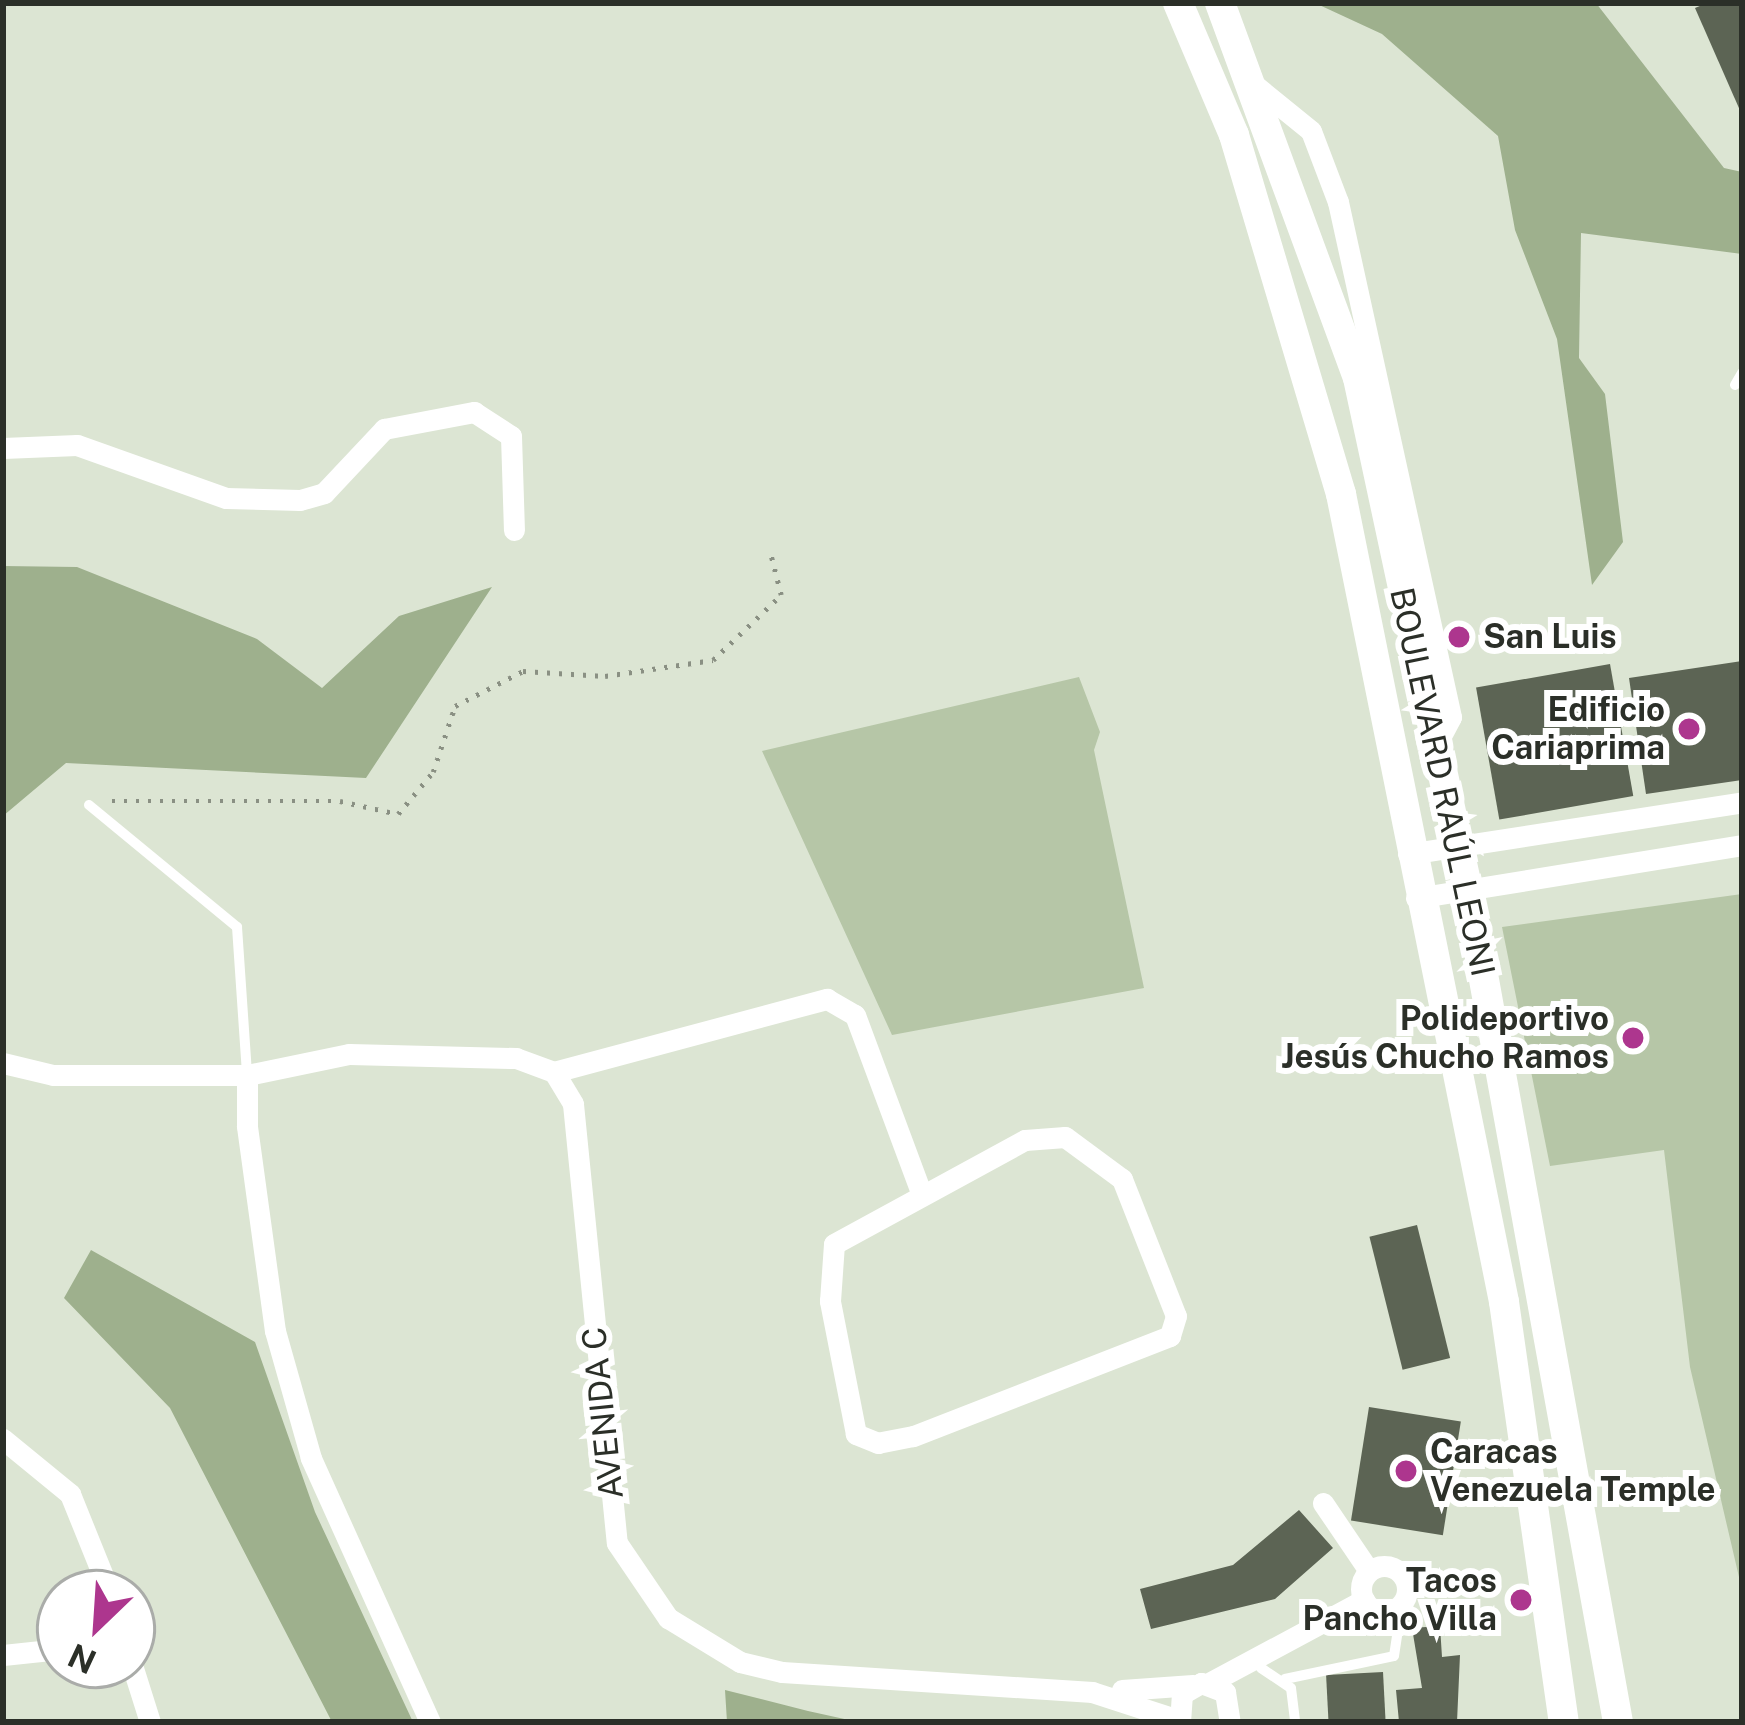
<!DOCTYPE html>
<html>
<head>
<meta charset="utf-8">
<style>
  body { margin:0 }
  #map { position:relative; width:1745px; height:1725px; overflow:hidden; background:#dce5d3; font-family:"Public Sans",sans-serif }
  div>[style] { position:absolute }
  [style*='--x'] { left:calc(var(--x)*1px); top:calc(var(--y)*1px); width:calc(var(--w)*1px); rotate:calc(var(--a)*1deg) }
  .green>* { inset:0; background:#b6c6a7 }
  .forest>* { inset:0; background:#9eb08d }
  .building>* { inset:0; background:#5c6454; transform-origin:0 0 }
  .path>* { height:4.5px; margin-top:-2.25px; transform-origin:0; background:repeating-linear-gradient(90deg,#8a9083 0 3px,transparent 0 12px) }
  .lane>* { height:10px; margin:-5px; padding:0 5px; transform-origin:5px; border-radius:5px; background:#fff }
  .street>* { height:21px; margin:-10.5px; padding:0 10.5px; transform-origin:10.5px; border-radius:10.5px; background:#fff }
  .street>.ring { margin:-10.5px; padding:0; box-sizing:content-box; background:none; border:21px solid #fff; border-radius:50% }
  .secondary>* { height:30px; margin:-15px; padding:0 15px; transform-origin:15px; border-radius:15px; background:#fff }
  .dots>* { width:33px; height:33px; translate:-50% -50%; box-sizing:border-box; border:6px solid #fff; border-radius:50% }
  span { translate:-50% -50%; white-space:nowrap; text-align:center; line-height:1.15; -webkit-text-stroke:12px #fff; paint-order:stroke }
  .poi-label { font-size:33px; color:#2b2f28; font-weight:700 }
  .left { translate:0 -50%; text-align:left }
  .right { translate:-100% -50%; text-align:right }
  .street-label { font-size:33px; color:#2b2f28 }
  .frame { position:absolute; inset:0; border:6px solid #2b2f28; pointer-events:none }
  .north { position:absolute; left:36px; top:1569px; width:120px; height:120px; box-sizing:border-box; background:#fff; border:3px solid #aaaca9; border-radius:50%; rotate:205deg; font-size:33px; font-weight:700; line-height:48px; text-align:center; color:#2b2f28 }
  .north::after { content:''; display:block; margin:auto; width:42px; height:54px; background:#ad368e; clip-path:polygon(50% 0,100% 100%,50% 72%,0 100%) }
</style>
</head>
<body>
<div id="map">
  <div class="green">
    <i style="clip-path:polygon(1079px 677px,1100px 732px,1094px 750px,1144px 988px,892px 1035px,762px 751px)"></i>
    <i style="clip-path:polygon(1742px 894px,1742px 1590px,1690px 1367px,1664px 1150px,1550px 1166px,1502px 927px)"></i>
  </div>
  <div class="forest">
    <i style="clip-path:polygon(1315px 3px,1596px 3px,1724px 168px,1742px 172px,1742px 254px,1581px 233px,1579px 358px,1605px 394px,1623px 542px,1592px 585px,1557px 339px,1515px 230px,1498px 136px,1382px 34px)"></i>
    <i style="clip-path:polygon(3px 566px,77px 567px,257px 639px,322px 688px,399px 616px,492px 587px,366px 778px,66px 763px,3px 816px)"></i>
    <i style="clip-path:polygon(91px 1250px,255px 1342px,315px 1512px,413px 1722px,332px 1722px,170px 1408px,64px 1298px)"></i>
    <i style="clip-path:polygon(725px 1690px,808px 1711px,858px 1722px,727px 1722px)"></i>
  </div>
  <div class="building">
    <i style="clip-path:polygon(1707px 3px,1742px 3px,1742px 115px,1695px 8px)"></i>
    <i style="clip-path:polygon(1742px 661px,1742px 780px,1646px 794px,1629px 678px)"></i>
    <i style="left:1610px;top:664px;width:134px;height:136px;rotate:80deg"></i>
    <i style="left:1417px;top:1225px;width:137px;height:49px;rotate:76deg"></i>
    <i style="left:1369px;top:1407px;width:93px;height:115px;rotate:9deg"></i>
    <i style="clip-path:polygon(1299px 1510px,1333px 1548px,1275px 1599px,1151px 1629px,1140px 1589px,1233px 1565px)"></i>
    <i style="clip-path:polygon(1440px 1626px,1442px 1657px,1460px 1655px,1457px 1722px,1399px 1722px,1396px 1690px,1422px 1688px,1412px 1628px)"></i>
    <i style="left:1383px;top:1672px;width:50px;height:57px;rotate:87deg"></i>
  </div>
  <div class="path">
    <i style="--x:112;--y:801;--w:228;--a:0"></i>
    <i style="--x:340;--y:801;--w:59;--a:12.6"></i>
    <i style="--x:398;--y:814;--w:55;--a:-50.2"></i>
    <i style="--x:433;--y:772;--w:70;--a:-71.6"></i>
    <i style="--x:455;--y:706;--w:76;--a:-27.2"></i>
    <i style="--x:523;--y:671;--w:82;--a:3.5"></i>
    <i style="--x:605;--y:676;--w:109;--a:-8.4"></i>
    <i style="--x:713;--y:660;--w:94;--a:-43.7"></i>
    <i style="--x:781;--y:595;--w:44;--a:-104.3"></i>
  </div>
  <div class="lane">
    <i style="--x:1735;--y:385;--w:14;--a:-60"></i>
    <i style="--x:89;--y:805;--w:192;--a:39.5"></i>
    <i style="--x:237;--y:927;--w:148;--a:86.1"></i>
    <i style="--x:1261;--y:1668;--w:36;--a:34"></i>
    <i style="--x:1291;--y:1688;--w:34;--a:83"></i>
    <i style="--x:1285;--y:1679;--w:111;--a:-11.9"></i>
    <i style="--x:1394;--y:1656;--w:54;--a:-81.4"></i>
  </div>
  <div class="street">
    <i style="--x:1252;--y:83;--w:76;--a:39.1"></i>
    <i style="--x:1311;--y:131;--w:76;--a:69.2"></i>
    <i style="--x:1338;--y:202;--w:527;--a:77.62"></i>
    <i style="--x:1451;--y:717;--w:34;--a:118"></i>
    <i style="--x:3;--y:448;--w:74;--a:-2.3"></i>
    <i style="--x:77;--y:445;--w:158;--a:19.6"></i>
    <i style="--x:226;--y:498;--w:74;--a:1.5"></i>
    <i style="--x:300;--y:500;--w:25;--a:-16"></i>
    <i style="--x:324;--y:493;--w:88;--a:-46.8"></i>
    <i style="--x:384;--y:429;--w:92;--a:-10.7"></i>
    <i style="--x:474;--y:412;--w:44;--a:33"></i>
    <i style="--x:511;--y:436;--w:94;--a:88.2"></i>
    <i style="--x:1408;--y:854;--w:338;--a:-8.8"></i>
    <i style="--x:1416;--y:898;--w:330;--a:-9.2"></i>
    <i style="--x:3;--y:1063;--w:51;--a:13.5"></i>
    <i style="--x:53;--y:1075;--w:194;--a:0"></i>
    <i style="--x:554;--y:1072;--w:283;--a:-15"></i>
    <i style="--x:827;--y:999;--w:32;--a:30"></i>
    <i style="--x:855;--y:1015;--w:192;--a:69.6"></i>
    <i style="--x:1065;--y:1137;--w:71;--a:36.4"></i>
    <i style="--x:1122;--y:1179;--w:147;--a:68.5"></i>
    <i style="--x:1176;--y:1316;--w:21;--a:107"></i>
    <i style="--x:1170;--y:1336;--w:276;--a:158.7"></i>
    <i style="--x:913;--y:1436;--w:36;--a:169"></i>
    <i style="--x:878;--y:1443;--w:24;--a:-158"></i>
    <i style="--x:856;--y:1434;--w:136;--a:-101.1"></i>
    <i style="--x:830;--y:1301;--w:57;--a:-86"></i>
    <i style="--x:834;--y:1244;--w:217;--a:-28.6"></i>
    <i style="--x:1025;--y:1140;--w:40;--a:-4.3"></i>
    <i style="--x:3;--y:1439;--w:87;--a:39.4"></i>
    <i style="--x:70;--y:1494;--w:107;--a:68"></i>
    <i style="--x:1323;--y:1503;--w:82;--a:55.9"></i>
    <i class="ring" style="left:1361px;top:1566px;width:25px;height:25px"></i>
    <i style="--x:3;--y:1655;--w:57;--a:-6"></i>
    <i style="--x:132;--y:1665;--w:60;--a:72.5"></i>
    <i style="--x:1209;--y:1683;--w:176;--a:-28.2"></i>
    <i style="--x:1122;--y:1690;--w:71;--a:-4"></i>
    <i style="--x:430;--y:1722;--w:290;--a:-114.3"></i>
    <i style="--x:311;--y:1458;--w:132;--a:-105.8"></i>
    <i style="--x:275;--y:1331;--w:207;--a:-97.8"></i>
    <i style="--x:247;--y:1126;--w:51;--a:-90"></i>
    <i style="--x:247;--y:1075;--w:104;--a:-11.6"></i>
    <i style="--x:349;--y:1054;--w:167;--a:1.4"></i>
    <i style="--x:516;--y:1058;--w:40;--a:20.2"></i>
    <i style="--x:554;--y:1072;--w:37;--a:59"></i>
    <i style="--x:573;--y:1104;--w:441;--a:84.3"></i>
    <i style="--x:617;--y:1543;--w:91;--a:55.8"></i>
    <i style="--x:668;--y:1618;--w:84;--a:31.4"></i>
    <i style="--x:740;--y:1662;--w:43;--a:13.4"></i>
    <i style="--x:782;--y:1672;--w:311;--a:3.7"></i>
    <i style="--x:1092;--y:1692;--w:90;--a:18"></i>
    <i style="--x:1180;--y:1722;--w:28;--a:-86"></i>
    <i style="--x:1182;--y:1694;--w:22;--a:-30"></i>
    <i style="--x:1201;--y:1683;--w:26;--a:21"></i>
    <i style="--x:1225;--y:1692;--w:30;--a:81"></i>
  </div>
  <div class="secondary">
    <i style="--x:1178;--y:3;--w:143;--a:67"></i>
    <i style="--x:1234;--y:135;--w:375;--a:73.4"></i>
    <i style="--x:1341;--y:494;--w:824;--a:78.59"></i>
    <i style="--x:1504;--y:1302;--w:424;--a:81.9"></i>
    <i style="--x:1220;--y:3;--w:400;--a:69.8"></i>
    <i style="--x:1358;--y:378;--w:525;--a:77.9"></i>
    <i style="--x:1468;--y:891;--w:844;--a:79.77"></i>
  </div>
  <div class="dots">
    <i style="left:1459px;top:637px;background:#ad368e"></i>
    <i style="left:1689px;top:729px;background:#ad368e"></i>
    <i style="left:1633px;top:1038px;background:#ad368e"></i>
    <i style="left:1406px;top:1471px;background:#ad368e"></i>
    <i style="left:1521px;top:1600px;background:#ad368e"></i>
  </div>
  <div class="poi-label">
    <span class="left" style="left:1483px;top:637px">San Luis</span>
    <span class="right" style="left:1665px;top:729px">Edificio<br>Cariaprima</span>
    <span class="right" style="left:1609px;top:1038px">Polideportivo<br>Jesús Chucho Ramos</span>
    <span class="left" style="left:1430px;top:1471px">Caracas<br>Venezuela Temple</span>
    <span class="right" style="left:1497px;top:1600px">Tacos<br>Pancho Villa</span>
  </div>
  <div class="street-label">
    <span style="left:1442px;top:782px;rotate:78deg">BOULEVARD RAÚL LEONI</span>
    <span style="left:603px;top:1413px;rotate:-96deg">AVENIDA C</span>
  </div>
  <div class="frame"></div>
  <div class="north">N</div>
</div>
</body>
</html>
